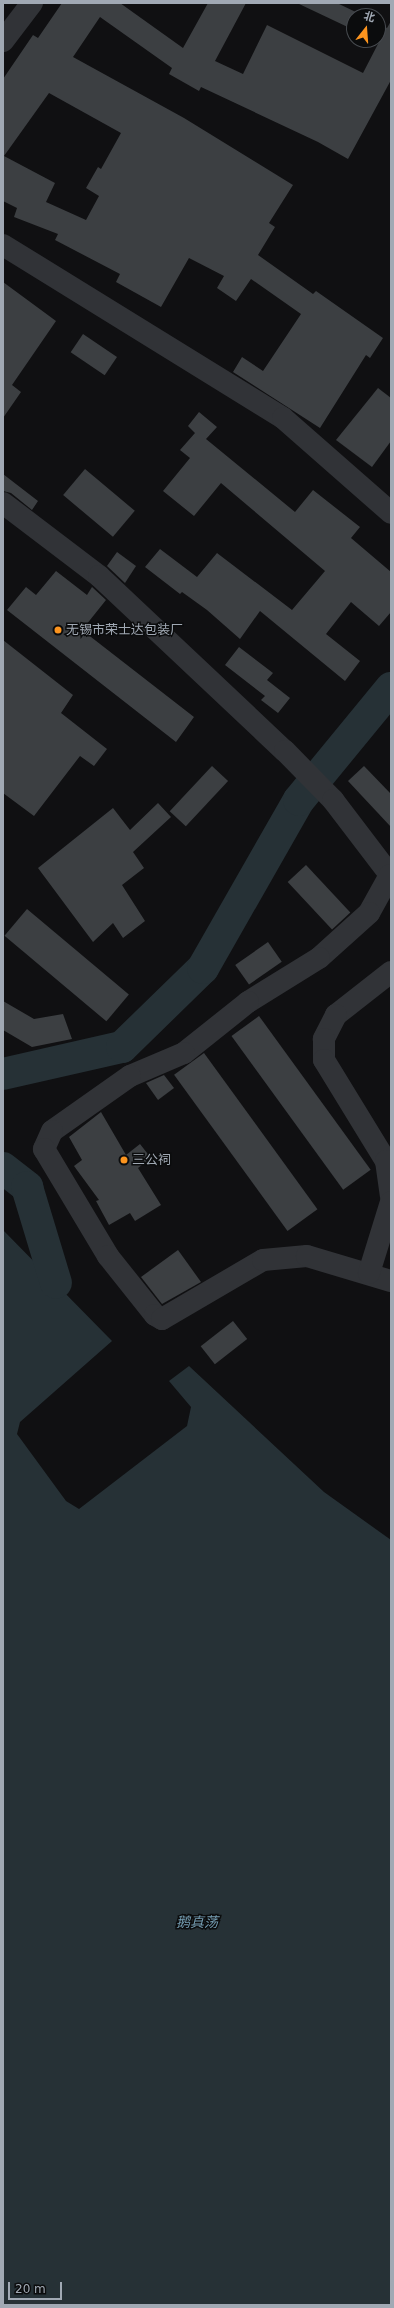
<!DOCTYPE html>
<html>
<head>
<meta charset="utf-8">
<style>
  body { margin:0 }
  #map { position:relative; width:394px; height:2308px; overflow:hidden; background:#101012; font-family:"DejaVu Sans","Noto Sans SC",sans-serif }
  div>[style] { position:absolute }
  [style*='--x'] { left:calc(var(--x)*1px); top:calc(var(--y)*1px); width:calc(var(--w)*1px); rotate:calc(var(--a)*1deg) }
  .water>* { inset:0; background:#263136 }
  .river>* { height:32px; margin:-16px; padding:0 16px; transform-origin:16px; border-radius:16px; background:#263136 }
  .building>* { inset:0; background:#3c3f42; transform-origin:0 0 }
  .minor>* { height:22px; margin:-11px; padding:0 11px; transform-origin:11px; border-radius:11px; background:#313337 }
  .dots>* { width:11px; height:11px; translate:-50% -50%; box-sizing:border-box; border:2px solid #0b0c0d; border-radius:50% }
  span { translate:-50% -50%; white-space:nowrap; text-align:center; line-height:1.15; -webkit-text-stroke:3px #0b0c0d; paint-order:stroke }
  .poi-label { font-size:13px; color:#a1a9b4 }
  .left { translate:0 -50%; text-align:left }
  .water-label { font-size:14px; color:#759db2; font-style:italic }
  .frame { position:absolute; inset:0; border:4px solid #a1a9b4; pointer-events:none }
  .north { position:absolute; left:346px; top:8px; width:40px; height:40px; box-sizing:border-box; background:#0b0c0d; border:1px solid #474b50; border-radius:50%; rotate:17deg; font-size:11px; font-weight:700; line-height:16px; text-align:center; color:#a1a9b4 }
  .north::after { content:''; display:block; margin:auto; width:14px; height:18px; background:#fc941e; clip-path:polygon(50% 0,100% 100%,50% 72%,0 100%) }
  .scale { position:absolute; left:8px; top:2282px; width:54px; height:18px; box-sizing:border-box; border:2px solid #a1a9b4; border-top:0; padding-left:5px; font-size:12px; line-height:14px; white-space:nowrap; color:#a1a9b4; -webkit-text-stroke:3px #0b0c0d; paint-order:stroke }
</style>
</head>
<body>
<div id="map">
  <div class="water">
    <i style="clip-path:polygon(3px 1230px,112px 1341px,20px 1422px,17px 1434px,66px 1501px,79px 1509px,187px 1426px,191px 1407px,169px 1381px,189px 1366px,324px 1492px,391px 1540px,391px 2305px,3px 2305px)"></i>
  </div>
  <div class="river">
    <i style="--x:3;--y:1074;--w:122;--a:-12.8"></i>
    <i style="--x:122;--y:1047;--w:113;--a:-44.3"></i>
    <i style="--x:203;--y:968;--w:193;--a:-60.3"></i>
    <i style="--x:299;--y:800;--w:145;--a:-50.6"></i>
    <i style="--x:3;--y:1168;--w:31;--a:38"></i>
    <i style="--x:27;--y:1187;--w:100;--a:73.2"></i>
  </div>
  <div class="building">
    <i style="clip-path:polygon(evenodd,62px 3px,120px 3px,183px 48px,208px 3px,246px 3px,215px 61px,243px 74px,267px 25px,363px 73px,379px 42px,375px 40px,378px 40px,378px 23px,387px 28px,391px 21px,391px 80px,348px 159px,318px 142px,201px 87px,199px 91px,169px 74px,172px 68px,100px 17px,73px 57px,184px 118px,293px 185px,269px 223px,275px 227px,258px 255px,313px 294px,316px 291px,383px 338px,370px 358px,366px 355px,320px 428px,233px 372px,242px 357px,263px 371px,301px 314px,251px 279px,236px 301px,217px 288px,224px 276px,189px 258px,161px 307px,116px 282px,120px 274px,55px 240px,58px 234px,14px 217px,17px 208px,3px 201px,3px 79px,33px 35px,38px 38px,62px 3px,49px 93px,121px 133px,101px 169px,98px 167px,86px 188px,99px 196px,86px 220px,46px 202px,55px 183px,4px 156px,49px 93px)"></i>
    <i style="clip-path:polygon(297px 3px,337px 3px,364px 16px,354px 16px,354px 30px)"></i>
    <i style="clip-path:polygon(3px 282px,56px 321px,12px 385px,21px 392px,3px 418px)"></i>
    <i style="left:83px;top:334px;width:41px;height:22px;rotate:34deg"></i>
    <i style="clip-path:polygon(378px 388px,391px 398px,391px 441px,372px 467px,336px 440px)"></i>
    <i style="clip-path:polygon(199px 412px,217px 427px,206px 439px,295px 512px,313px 490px,360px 527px,351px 538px,391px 572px,391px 612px,379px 626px,351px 602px,326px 634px,360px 661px,345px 681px,260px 611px,240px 639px,207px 610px,182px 592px,180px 594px,145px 567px,160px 549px,197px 577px,217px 553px,292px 610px,325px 571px,221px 483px,194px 516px,163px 491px,190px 458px,180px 450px,195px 433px,188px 426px)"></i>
    <i style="left:85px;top:469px;width:65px;height:34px;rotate:40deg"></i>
    <i style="clip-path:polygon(3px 474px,38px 501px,32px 510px,11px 493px,3px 491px)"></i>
    <i style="clip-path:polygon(117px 552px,136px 566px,125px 583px,107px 566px)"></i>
    <i style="clip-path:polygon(56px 571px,87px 595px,92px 587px,106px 600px,82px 630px,194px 717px,176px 742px,7px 610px,26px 587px,36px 595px)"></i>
    <i style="clip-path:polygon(3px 640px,73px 695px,61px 713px,107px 749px,94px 766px,80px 756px,34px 816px,3px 793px)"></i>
    <i style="clip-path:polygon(239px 647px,273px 673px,267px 680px,290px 698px,278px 713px,261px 700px,265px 696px,225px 665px)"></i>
    <i style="left:212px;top:766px;width:22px;height:62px;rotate:43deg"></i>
    <i style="clip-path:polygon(364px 766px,391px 794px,391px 827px,348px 781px)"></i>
    <i style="clip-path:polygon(158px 803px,171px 817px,133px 852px,144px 868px,122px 885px,145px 921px,123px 938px,113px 923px,93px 942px,38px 868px,113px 808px,130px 830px)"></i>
    <i style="left:306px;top:865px;width:65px;height:25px;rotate:47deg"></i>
    <i style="left:27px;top:909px;width:133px;height:35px;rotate:40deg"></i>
    <i style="left:268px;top:942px;width:24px;height:40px;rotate:55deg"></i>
    <i style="clip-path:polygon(3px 1001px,34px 1019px,63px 1014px,72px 1039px,32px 1047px,3px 1030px)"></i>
    <i style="left:259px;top:1016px;width:190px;height:34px;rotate:54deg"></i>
    <i style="left:204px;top:1053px;width:193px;height:37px;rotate:54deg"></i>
    <i style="clip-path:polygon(164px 1075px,174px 1088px,158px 1100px,146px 1083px)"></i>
    <i style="clip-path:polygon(101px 1112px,126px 1155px,140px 1144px,151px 1158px,138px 1168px,161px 1205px,135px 1221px,130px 1213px,109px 1225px,96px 1201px,99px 1200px,74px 1166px,82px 1160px,69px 1137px)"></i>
    <i style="clip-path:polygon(178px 1250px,201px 1282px,162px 1304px,141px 1277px)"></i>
    <i style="left:233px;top:1321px;width:23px;height:41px;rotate:52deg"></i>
  </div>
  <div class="minor">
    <i style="--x:3;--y:41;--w:48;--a:-52.7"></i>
    <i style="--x:3;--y:245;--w:329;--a:31.7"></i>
    <i style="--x:283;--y:418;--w:144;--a:41.3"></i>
    <i style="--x:3;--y:503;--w:121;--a:37.2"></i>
    <i style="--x:99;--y:576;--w:255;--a:43.3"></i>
    <i style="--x:285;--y:751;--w:69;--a:45.6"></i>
    <i style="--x:333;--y:800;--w:96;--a:52.7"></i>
    <i style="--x:390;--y:875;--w:43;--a:118.9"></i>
    <i style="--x:369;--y:913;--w:67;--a:138"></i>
    <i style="--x:319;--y:958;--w:84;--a:148.2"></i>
    <i style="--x:248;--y:1002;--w:82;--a:141.4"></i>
    <i style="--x:184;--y:1053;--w:59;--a:156.9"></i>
    <i style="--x:130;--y:1076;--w:95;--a:144.8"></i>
    <i style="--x:52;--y:1131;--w:20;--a:114"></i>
    <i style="--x:44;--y:1149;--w:125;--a:59.1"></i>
    <i style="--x:108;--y:1256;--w:75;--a:51.5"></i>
    <i style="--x:155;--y:1315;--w:8;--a:30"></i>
    <i style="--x:162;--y:1319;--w:117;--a:-30.3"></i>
    <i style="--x:263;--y:1260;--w:44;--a:-5.2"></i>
    <i style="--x:307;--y:1256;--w:88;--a:16.6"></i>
    <i style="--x:391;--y:972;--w:70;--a:142"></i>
    <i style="--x:336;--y:1015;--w:27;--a:117"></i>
    <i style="--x:324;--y:1039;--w:21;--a:90"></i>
    <i style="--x:324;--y:1060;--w:119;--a:58.5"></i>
    <i style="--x:386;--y:1161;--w:35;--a:82"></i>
    <i style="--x:369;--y:1273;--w:74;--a:-72.8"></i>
  </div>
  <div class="dots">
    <i style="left:58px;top:630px;background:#fc941e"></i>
    <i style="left:124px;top:1160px;background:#fc941e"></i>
  </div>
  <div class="poi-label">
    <span class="left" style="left:66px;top:630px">无锡市荣士达包装厂</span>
    <span class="left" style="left:132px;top:1160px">三公祠</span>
  </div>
  <div class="water-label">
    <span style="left:197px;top:1922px">鹅真荡</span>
  </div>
  <div class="frame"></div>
  <div class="north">北</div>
  <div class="scale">20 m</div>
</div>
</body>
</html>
